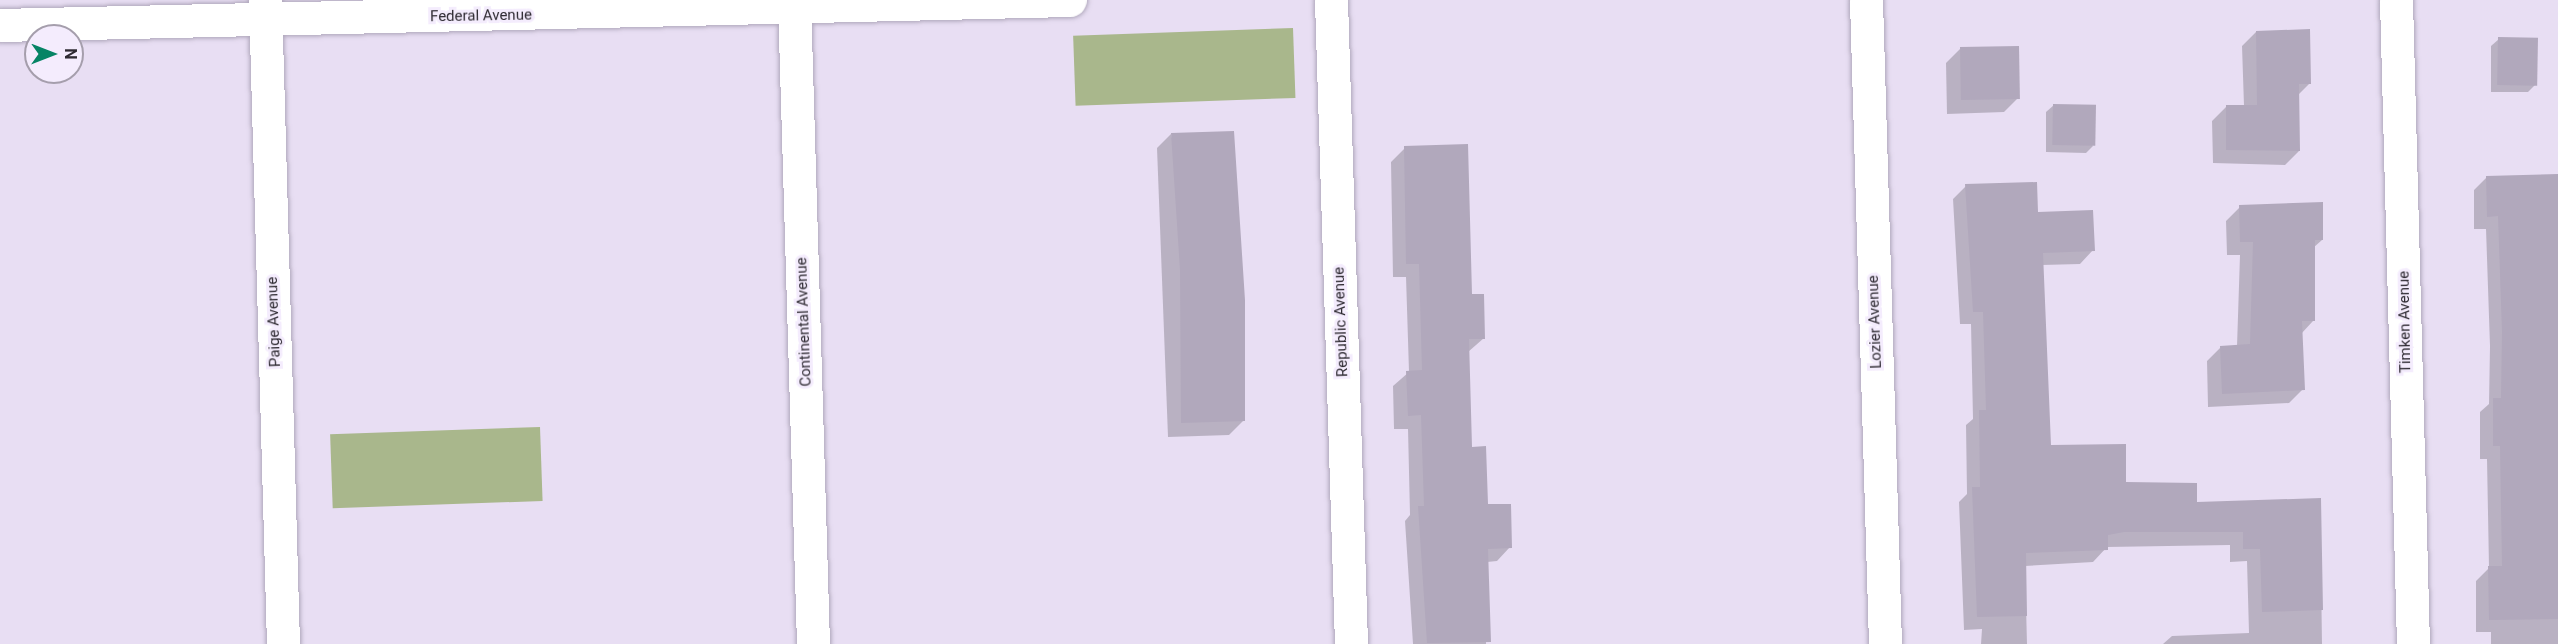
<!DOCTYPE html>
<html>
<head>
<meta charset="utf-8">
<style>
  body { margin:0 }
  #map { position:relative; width:2558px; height:644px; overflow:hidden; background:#e8def3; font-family:Roboto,sans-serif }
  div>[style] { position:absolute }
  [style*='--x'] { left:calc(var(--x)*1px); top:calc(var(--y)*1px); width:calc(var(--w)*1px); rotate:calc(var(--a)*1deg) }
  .green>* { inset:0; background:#a9b78c; transform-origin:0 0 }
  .shadow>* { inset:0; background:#0003 }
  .building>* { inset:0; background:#b1a8bc; transform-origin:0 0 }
  .roads { filter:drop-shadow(0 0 2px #b0a8bc) drop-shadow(0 0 2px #b0a8bc) }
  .minor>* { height:33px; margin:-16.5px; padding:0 16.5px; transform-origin:16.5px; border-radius:16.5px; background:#fff }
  span { translate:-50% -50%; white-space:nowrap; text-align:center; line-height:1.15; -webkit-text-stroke:6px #f4ecfd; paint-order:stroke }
  .street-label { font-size:15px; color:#2e2a32 }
  .north { position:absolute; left:24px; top:24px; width:60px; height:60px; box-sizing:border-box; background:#f4ecfd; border:2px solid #a59eac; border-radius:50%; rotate:90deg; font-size:16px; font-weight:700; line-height:24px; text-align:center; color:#2e2a32 }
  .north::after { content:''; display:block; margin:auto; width:21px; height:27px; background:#068465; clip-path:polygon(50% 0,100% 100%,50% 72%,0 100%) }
</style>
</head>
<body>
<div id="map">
  <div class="green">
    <i style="left:1293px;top:28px;width:70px;height:220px;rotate:88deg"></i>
    <i style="left:540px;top:427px;width:74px;height:210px;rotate:88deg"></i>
  </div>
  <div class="shadow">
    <i style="clip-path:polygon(2256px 32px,2310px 83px,2298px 95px,2299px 151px,2285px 165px,2213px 163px,2212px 121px,2226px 107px,2244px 106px,2242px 46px)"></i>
    <i style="clip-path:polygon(2499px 39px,2535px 85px,2528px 92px,2491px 92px,2491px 46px)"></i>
    <i style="clip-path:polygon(1960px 49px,2018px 98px,2004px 112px,1947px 114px,1946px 63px)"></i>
    <i style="clip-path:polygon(2054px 105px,2093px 146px,2086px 153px,2046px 152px,2046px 112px)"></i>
    <i style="clip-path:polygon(1171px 134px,1243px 421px,1229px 435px,1168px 437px,1157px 148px)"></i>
    <i style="clip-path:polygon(1405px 148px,1484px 338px,1468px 352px,1471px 448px,1486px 506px,1510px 547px,1497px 561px,1487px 562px,1486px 644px,1413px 644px,1405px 521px,1410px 515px,1408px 429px,1394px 429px,1393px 386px,1409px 372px,1406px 277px,1393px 277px,1391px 162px)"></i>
    <i style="clip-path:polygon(2558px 175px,2558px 644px,2491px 644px,2491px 632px,2476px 632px,2476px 581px,2489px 568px,2487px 459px,2480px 459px,2480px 412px,2489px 404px,2490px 346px,2486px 229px,2474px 229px,2474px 190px,2487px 177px)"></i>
    <i style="clip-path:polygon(1966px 186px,2037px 213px,2093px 250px,2080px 264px,2042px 265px,2049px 447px,2125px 484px,2195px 504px,2320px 500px,2322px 644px,2163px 644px,2172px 636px,2249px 633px,2247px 561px,2230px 562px,2230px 545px,2107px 547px,2093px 562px,2025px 566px,2027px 644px,1981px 644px,1982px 629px,1964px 630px,1959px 502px,1967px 494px,1966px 425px,1973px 419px,1971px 324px,1960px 324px,1953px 199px)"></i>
    <i style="clip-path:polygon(2240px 207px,2322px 240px,2313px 248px,2313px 321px,2301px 334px,2303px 389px,2289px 403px,2208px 407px,2207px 361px,2221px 347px,2237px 346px,2240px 255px,2227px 255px,2226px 221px)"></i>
  </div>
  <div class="building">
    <i style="clip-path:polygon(2310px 29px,2311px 84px,2299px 84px,2300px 151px,2226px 150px,2226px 105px,2257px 105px,2256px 31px)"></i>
    <i style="left:2498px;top:37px;width:40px;height:48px;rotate:1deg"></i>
    <i style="left:2019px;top:46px;width:53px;height:59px;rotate:89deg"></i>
    <i style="left:2053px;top:104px;width:43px;height:41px;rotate:1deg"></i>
    <i style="clip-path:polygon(1234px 131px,1245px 300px,1245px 421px,1181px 423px,1180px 270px,1171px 133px)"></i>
    <i style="clip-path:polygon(1468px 144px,1472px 294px,1484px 294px,1485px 339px,1469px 339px,1472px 447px,1486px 446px,1488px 504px,1511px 504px,1512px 548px,1488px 549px,1491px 642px,1427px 643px,1418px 506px,1424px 506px,1421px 415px,1408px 416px,1406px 371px,1422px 370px,1419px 264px,1406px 264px,1404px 146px)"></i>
    <i style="clip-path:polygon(2558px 174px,2558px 619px,2489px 620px,2488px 566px,2502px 566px,2500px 446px,2493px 446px,2493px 398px,2501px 398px,2502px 332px,2498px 216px,2487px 217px,2486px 176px)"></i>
    <i style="clip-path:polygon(2037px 182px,2038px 212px,2093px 210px,2095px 251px,2043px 253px,2051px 445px,2126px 444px,2126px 482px,2197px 483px,2197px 502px,2321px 498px,2323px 610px,2262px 612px,2260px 549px,2243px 549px,2243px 532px,2124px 532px,2108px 535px,2108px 550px,2026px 553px,2027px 616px,1977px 617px,1972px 487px,1980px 487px,1979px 410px,1986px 410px,1983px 312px,1973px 312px,1965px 184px)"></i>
    <i style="clip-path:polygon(2323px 202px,2323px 240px,2315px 240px,2315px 321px,2302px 321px,2305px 390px,2222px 394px,2220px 346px,2250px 344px,2253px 242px,2240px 242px,2239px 205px)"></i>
  </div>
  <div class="roads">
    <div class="minor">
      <i style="--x:265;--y:0;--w:644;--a:88.4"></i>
      <i style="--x:794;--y:0;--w:644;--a:88.31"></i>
      <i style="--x:1331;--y:0;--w:644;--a:88.22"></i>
      <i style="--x:1866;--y:0;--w:644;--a:88.31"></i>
      <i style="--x:2396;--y:0;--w:644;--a:88.49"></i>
      <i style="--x:0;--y:25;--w:1070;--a:-1.34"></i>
    </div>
  </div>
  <div class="street-label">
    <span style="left:481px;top:16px;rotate:-1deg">Federal Avenue</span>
    <span style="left:274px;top:322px;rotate:-92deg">Paige Avenue</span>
    <span style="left:804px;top:322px;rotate:-92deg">Continental Avenue</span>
    <span style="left:1341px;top:322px;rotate:-92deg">Republic Avenue</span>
    <span style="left:1875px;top:322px;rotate:-92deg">Lozier Avenue</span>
    <span style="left:2405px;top:322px;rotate:-91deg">Timken Avenue</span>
  </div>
  <div class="north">N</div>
</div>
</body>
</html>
